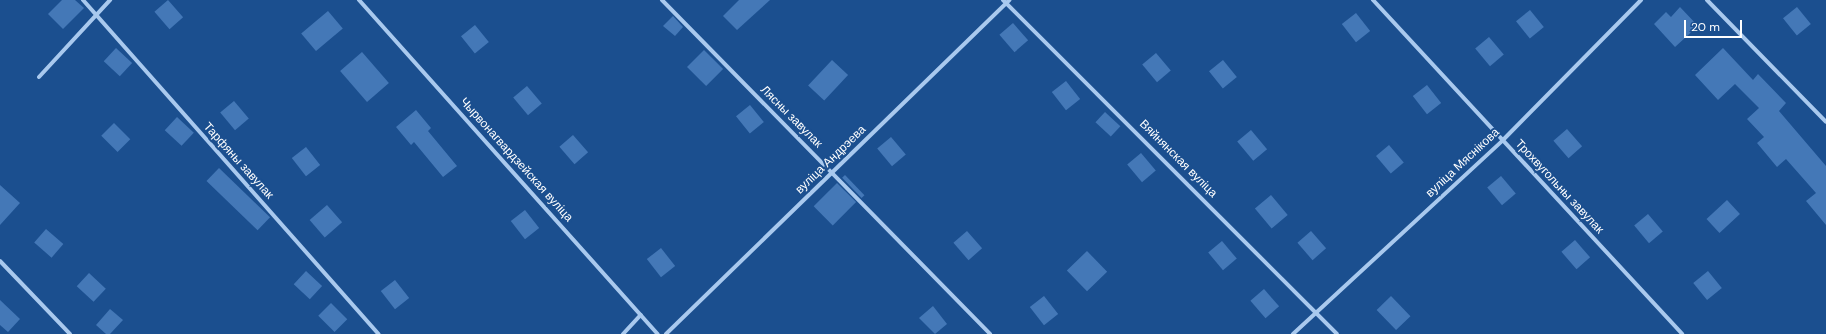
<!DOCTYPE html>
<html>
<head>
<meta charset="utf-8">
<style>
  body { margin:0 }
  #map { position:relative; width:1826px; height:334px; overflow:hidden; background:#1b4f8f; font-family:"DM Sans",sans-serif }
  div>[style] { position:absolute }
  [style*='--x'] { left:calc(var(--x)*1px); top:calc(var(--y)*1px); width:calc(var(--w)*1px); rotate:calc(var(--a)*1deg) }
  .building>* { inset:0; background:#4478b7; transform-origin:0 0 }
  .street>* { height:4px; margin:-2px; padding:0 2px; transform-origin:2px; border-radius:2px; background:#a9c9ee }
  span { translate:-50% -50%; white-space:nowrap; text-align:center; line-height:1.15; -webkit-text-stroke:4px #1b4f8f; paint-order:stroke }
  .street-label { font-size:12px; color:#fff }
  .scale { position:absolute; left:1684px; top:20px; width:58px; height:18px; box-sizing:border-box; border:2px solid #fff; border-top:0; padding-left:5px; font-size:12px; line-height:14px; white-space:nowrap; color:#fff; -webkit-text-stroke:3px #1b4f8f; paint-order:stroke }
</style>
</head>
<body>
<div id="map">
  <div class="building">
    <i style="clip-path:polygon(62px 0,75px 0,84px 8px,63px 29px,48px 14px)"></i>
    <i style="left:168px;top:0;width:23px;height:18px;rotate:49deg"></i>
    <i style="clip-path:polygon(739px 0,770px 0,737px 30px,723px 16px)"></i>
    <i style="clip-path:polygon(1680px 7px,1698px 26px,1675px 47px,1654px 24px,1666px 12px,1671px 17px)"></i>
    <i style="left:1797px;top:7px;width:22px;height:18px;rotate:51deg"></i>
    <i style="left:1530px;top:10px;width:22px;height:18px;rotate:51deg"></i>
    <i style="left:328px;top:11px;width:23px;height:35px;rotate:50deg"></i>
    <i style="left:1356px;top:13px;width:23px;height:18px;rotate:52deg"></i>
    <i style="clip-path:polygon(673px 16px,683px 27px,675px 36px,663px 26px)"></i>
    <i style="left:1013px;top:23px;width:23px;height:18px;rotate:49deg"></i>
    <i style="left:475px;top:25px;width:22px;height:18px;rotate:51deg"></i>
    <i style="left:1489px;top:37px;width:23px;height:18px;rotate:50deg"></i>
    <i style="left:116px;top:48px;width:22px;height:18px;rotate:43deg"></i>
    <i style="clip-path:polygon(1723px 48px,1753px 80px,1758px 74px,1786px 103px,1779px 111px,1826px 166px,1826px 225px,1806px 201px,1816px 193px,1786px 159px,1777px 167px,1757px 143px,1764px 137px,1747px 119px,1759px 108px,1735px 84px,1718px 100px,1695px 75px)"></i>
    <i style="left:704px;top:50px;width:27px;height:24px;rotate:45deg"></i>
    <i style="left:362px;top:52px;width:41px;height:29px;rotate:49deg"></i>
    <i style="left:1156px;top:53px;width:23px;height:18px;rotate:50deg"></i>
    <i style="left:832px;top:60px;width:22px;height:35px;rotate:43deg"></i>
    <i style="left:1223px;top:60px;width:22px;height:18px;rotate:51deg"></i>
    <i style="left:1066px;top:81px;width:23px;height:18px;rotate:52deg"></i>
    <i style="left:1427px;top:85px;width:23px;height:18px;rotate:52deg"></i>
    <i style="left:527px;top:86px;width:23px;height:18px;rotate:50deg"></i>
    <i style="left:234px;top:101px;width:23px;height:18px;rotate:50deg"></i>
    <i style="left:750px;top:105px;width:22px;height:18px;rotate:51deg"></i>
    <i style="clip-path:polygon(416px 110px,431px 128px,428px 131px,457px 166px,443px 177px,414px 142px,411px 145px,396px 127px)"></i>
    <i style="left:1105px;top:112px;width:21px;height:14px;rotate:43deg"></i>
    <i style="left:177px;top:117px;width:23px;height:18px;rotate:43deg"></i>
    <i style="left:114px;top:123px;width:23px;height:18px;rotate:45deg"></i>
    <i style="left:1567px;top:129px;width:23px;height:18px;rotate:49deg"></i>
    <i style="left:1251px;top:130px;width:25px;height:18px;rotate:50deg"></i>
    <i style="left:573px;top:135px;width:23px;height:18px;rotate:49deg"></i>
    <i style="left:891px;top:137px;width:23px;height:18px;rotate:50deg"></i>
    <i style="left:1389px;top:145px;width:23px;height:17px;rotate:50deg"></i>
    <i style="left:306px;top:147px;width:23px;height:18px;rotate:52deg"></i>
    <i style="left:1141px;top:153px;width:23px;height:18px;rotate:50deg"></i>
    <i style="left:219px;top:168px;width:71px;height:18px;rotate:44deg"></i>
    <i style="left:845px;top:175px;width:28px;height:4px;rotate:46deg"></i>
    <i style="left:1501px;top:176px;width:23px;height:18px;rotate:50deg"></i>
    <i style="left:837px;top:183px;width:27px;height:33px;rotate:45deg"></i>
    <i style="clip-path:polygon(0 185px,20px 203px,0 225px)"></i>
    <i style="left:1271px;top:195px;width:26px;height:21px;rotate:50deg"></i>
    <i style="left:1727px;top:200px;width:19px;height:28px;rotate:47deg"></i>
    <i style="left:327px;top:205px;width:23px;height:23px;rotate:49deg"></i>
    <i style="left:525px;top:210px;width:23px;height:18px;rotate:52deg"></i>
    <i style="left:1648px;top:214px;width:23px;height:18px;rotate:50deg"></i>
    <i style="left:46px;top:229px;width:23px;height:18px;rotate:41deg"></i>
    <i style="left:967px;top:231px;width:23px;height:18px;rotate:49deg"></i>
    <i style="left:1311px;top:231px;width:23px;height:18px;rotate:49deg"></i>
    <i style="left:1575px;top:240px;width:23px;height:18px;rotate:49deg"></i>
    <i style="left:1222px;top:241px;width:23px;height:18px;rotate:50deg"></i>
    <i style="left:661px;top:248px;width:23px;height:18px;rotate:52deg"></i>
    <i style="left:1087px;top:251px;width:29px;height:28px;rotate:46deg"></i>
    <i style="left:306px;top:271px;width:22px;height:18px;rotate:43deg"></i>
    <i style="left:1708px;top:271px;width:22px;height:19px;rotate:51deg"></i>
    <i style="left:89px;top:273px;width:23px;height:18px;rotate:43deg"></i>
    <i style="left:395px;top:280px;width:23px;height:18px;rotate:52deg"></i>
    <i style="left:1264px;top:289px;width:23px;height:18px;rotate:49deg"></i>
    <i style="left:1044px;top:296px;width:23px;height:18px;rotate:52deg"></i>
    <i style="left:1391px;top:296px;width:28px;height:20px;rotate:46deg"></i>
    <i style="clip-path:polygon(0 300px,20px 319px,8px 332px,0 325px)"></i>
    <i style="left:331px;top:303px;width:23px;height:18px;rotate:45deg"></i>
    <i style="clip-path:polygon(933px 306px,947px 324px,935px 334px,919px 318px)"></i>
    <i style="clip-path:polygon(110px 309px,123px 320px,110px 334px,106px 334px,96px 325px)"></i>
  </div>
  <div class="street">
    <i style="--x:83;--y:0;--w:446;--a:48.5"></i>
    <i style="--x:359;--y:0;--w:448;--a:48.2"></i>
    <i style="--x:662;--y:0;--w:468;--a:45.5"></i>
    <i style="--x:1003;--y:0;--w:472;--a:45"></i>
    <i style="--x:1373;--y:0;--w:455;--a:47.2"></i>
    <i style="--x:1707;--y:0;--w:170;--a:45.7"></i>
    <i style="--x:39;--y:77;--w:105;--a:-47.3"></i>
    <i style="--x:0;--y:261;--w:101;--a:46.2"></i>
    <i style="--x:623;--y:334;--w:26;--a:-47"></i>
    <i style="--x:666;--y:334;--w:479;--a:-44.2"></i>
    <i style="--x:1293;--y:334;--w:284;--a:-42.7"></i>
    <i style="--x:1502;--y:141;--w:198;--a:-45.4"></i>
  </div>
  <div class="street-label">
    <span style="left:791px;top:117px;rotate:45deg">Лясны завулак</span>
    <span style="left:1178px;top:159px;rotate:45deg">Вяйнянская вуліца</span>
    <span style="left:516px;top:160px;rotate:48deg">Чырвонагвардзейская вуліца</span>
    <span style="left:831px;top:160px;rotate:-44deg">вуліца Андрэева</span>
    <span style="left:238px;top:161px;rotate:48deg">Тарфяны завулак</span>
    <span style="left:1463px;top:163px;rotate:-43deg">вуліца Мяснікова</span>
    <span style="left:1559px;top:187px;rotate:47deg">Трохвугольны завулак</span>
  </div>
  <div class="scale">20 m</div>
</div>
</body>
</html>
